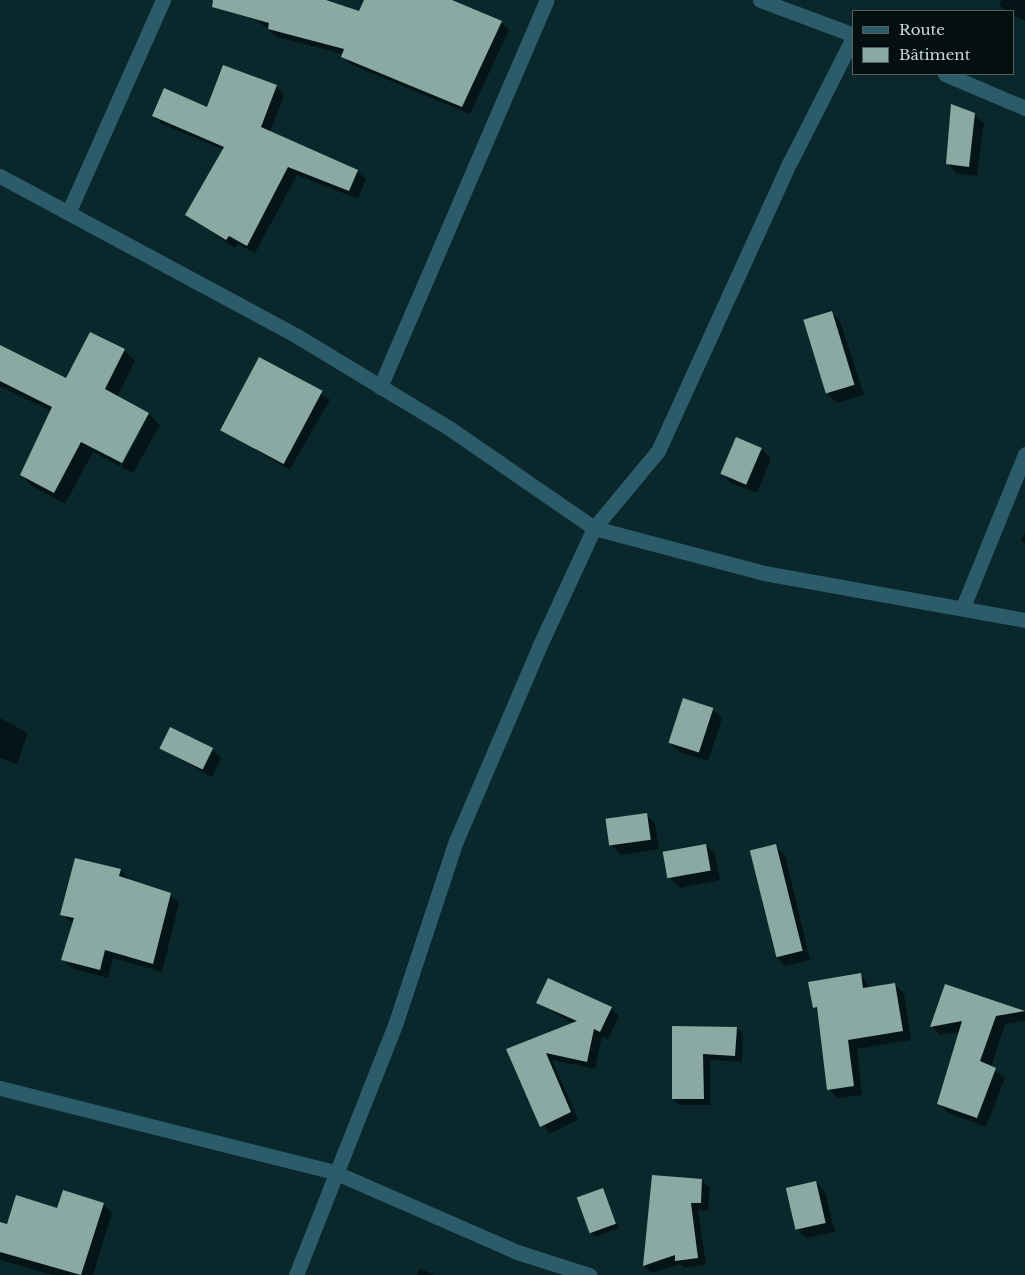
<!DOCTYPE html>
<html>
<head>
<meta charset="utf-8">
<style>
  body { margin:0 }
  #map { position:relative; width:1025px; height:1275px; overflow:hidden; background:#0a282b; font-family:"Libre Baskerville",serif }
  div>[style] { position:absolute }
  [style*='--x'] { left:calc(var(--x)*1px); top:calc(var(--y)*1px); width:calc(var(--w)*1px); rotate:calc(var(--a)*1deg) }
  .shadow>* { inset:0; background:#0007; transform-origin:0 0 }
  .building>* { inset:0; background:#8aa9a2; transform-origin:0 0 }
  .minor>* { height:15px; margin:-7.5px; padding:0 7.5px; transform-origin:7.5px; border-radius:7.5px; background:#2c5b6a }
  span { translate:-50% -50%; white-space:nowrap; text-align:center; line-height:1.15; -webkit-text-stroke:5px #040f10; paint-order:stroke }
  .legend { position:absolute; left:852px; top:10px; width:162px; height:65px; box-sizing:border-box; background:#040f10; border:1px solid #536061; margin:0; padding:6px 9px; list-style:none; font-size:15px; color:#c9d9da }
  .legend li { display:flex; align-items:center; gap:10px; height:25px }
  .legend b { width:25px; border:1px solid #536061 }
</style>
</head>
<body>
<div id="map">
  <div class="shadow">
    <i style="clip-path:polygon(242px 0,322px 0,359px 13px,365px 0,445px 0,501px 22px,509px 30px,470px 114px,350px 64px,343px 54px,277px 37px,254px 18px)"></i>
    <i style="clip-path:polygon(1001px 0,1025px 0,1025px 21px,1005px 11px,999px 4px)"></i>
    <i style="clip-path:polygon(276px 86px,284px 95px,270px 132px,357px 171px,366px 179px,358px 199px,297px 175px,255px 253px,238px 244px,235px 248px,186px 215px,224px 150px,162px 124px,154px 116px,208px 109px)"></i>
    <i style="clip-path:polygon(974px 114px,984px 123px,977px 176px,956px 173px,947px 163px)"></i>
    <i style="clip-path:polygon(831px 312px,840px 321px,864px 395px,837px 403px,828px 394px)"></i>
    <i style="clip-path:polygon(0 346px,67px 380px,124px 350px,135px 361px,117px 397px,149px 414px,160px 425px,133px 473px,121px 467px,149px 416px,119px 466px,93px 452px,65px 504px,32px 486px,21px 475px,51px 411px,0 386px)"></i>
    <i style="left:260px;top:359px;width:81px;height:81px;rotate:30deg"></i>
    <i style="clip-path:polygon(762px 449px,771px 458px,757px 493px,732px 484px,723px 475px)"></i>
    <i style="clip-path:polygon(1025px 532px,1025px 544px,1021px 540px)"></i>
    <i style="clip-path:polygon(712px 709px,722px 718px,708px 761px,680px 752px,670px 743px)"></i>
    <i style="clip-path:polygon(0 718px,28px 733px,17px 764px,0 758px)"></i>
    <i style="clip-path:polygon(161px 748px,212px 749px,221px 758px,212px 777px)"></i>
    <i style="clip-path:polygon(646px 814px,655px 824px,659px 849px,621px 855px,612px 846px)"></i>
    <i style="clip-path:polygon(706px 845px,715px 854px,720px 880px,680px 888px,670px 879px)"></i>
    <i style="clip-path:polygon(775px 846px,785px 855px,810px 960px,785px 966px,776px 957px)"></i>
    <i style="clip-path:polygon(121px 870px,129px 880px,170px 894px,179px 903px,162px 972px,113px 958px,108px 978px,71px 968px,63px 959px,73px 924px,62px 914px)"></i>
    <i style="clip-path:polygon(860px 974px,870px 988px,894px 984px,904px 993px,911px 1040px,857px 1049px,862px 1095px,838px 1098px,828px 1089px,819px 1012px,814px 1007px)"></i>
    <i style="clip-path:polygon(946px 985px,1025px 1012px,1025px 1021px,1005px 1024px,991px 1067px,1005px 1078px,986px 1127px,947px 1112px,938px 1103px,960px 1032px,940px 1035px,931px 1026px)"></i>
    <i style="clip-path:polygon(538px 1003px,611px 1008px,619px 1016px,608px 1039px,602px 1036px,595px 1069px,552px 1060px,578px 1120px,549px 1134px,507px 1050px,574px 1024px)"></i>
    <i style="clip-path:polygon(673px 1027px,737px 1028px,743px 1034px,742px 1062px,710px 1060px,710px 1105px,680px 1105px,673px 1099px)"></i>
    <i style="clip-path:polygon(653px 1176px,702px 1180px,710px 1188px,708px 1211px,698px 1210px,706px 1265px,684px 1268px,680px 1264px,652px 1273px,644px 1266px)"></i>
    <i style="clip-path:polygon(816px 1182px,825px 1192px,835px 1232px,806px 1238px,797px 1229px)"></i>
    <i style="clip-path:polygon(602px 1189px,619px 1228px,595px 1237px,591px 1232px)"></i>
    <i style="clip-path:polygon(103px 1204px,112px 1213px,93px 1275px,53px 1275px,0 1260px,0 1224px)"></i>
    <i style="clip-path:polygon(420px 1268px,434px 1275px,417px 1275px)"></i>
  </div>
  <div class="building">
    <i style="clip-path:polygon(213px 0,326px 0,359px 11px,364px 0,452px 0,502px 21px,462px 107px,341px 57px,344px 49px,268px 29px,269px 23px,212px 7px)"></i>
    <i style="clip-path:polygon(223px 65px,277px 85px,261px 127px,358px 170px,349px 191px,288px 167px,247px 246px,229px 236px,226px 240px,185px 215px,224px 147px,152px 116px,164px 88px,207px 107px)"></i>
    <i style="clip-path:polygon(951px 104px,975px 113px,969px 167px,946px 164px)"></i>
    <i style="left:832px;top:311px;width:77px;height:30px;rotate:73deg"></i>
    <i style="clip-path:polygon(90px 332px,125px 349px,105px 389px,149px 413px,122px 463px,81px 442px,54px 493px,20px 475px,52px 407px,0 381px,0 345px,66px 378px)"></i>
    <i style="left:259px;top:357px;width:72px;height:83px;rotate:28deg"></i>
    <i style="left:736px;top:437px;width:28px;height:40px;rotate:23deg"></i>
    <i style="left:683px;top:698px;width:32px;height:47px;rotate:18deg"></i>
    <i style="left:170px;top:727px;width:48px;height:24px;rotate:26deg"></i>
    <i style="left:647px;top:813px;width:27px;height:42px;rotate:82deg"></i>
    <i style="left:706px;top:844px;width:27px;height:44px;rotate:80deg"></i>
    <i style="left:776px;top:844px;width:110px;height:27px;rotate:76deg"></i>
    <i style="clip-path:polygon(75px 858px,121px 869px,119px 876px,171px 893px,153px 964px,105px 950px,100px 970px,61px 960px,74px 918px,60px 915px)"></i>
    <i style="clip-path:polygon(861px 973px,863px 988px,895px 983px,903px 1031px,848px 1040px,854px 1086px,827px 1090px,817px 1007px,813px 1008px,808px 982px)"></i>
    <i style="clip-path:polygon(548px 978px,612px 1007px,600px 1032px,594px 1029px,587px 1062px,546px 1053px,571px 1112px,540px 1127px,506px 1049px,577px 1021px,536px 1003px)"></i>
    <i style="clip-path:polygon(945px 984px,1025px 1011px,996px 1016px,980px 1061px,996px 1068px,977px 1118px,937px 1104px,962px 1021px,930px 1027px)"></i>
    <i style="clip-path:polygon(672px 1026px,737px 1027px,735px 1056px,703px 1054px,704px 1099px,672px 1099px)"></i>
    <i style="clip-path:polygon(652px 1175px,702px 1179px,701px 1203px,691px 1203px,698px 1258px,675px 1261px,675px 1255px,643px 1266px)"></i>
    <i style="left:816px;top:1181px;width:43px;height:31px;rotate:77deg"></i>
    <i style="left:603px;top:1188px;width:38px;height:28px;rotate:70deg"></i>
    <i style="clip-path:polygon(63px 1190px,104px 1203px,81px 1275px,0 1252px,0 1222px,7px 1224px,16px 1195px,57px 1208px)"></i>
  </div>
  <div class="minor">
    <i style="--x:760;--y:0;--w:100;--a:20.4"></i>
    <i style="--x:945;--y:74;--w:87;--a:23"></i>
    <i style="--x:0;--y:176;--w:337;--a:28.3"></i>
    <i style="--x:297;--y:336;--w:178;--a:31.2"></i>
    <i style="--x:449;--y:428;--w:176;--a:34.6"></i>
    <i style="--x:594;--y:528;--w:176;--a:14.8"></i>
    <i style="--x:764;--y:573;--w:265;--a:10.2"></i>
    <i style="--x:69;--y:211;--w:231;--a:-66"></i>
    <i style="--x:380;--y:387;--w:421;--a:-66.7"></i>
    <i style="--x:963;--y:607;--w:165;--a:-67.9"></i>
    <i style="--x:0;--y:1088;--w:344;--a:14.1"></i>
    <i style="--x:334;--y:1172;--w:200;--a:23.6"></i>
    <i style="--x:517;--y:1252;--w:76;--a:17.7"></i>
    <i style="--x:296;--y:1275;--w:272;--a:-68.4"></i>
    <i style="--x:396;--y:1022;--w:191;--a:-71.7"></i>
    <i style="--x:456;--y:841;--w:211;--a:-66.8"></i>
    <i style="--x:539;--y:647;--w:131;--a:-65.2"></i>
    <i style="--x:594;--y:528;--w:100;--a:-50.3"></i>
    <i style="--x:658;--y:451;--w:318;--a:-65.5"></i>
    <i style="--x:790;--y:162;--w:141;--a:-63.1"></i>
  </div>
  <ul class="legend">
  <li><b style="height:6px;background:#2c5b6a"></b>Route</li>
  <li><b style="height:14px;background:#8aa9a2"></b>Bâtiment</li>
  </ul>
</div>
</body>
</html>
